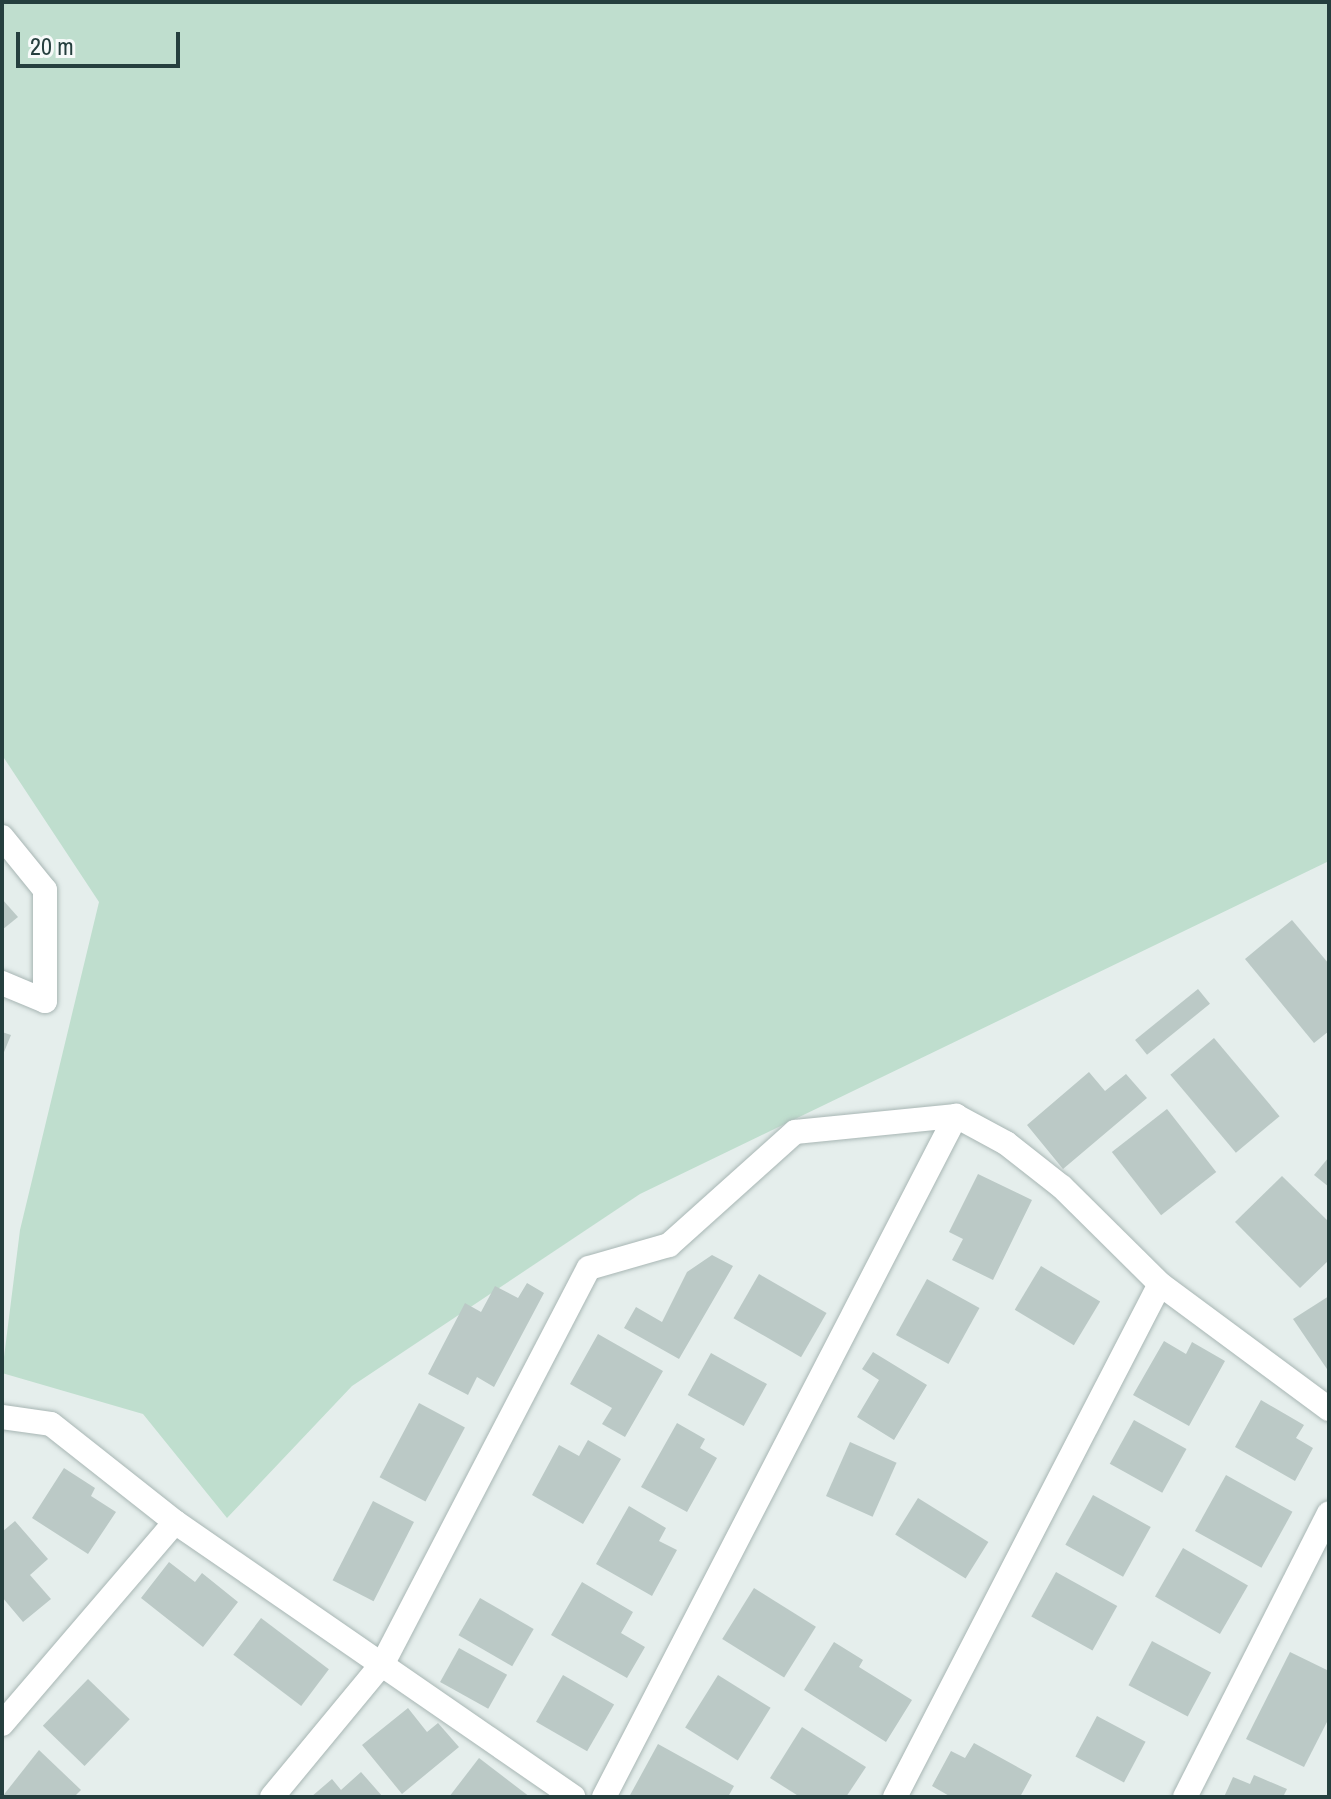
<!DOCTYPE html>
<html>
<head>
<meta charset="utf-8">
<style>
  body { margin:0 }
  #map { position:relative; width:1331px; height:1799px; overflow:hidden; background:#e5eeec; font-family:"Archivo Narrow",sans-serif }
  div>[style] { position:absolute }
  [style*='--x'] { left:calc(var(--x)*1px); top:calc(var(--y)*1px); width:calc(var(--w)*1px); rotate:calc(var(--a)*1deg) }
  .green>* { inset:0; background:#bfdece }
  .building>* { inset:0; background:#bbc9c6; transform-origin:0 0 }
  .roads { filter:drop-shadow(0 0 2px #a8b6b4) drop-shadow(0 0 2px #a8b6b4) }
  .minor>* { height:24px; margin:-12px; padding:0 12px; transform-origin:12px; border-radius:12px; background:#fff }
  span { translate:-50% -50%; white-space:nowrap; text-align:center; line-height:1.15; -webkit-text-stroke:6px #f6faf9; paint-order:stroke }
  .frame { position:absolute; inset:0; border:4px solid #253f3e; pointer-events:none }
  .scale { position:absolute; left:16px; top:32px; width:164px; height:36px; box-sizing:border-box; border:4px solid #253f3e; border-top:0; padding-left:10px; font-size:24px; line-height:28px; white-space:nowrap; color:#253f3e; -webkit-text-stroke:6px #f6faf9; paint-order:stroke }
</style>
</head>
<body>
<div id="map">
  <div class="green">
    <i style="clip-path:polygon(2px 2px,1329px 2px,1329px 861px,640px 1194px,352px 1386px,227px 1518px,143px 1414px,2px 1373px,20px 1230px,99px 902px,2px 755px)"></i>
  </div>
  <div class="building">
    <i style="clip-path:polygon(2px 899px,18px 917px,2px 930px)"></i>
    <i style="clip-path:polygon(1292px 920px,1329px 964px,1329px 1031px,1314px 1043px,1245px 959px)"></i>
    <i style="left:1198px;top:989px;width:19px;height:81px;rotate:51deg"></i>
    <i style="clip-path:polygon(2px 1032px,11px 1035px,2px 1057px)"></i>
    <i style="left:1214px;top:1038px;width:102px;height:57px;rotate:50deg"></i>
    <i style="clip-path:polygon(1089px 1072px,1105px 1091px,1126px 1074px,1147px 1098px,1063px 1169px,1027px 1125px)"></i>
    <i style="left:1167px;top:1109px;width:80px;height:70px;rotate:52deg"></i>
    <i style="clip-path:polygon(1329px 1157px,1329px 1187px,1314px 1175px)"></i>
    <i style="clip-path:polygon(978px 1174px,1032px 1200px,993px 1280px,952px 1260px,963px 1239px,949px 1232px)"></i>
    <i style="clip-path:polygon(1282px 1176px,1329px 1222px,1329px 1260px,1300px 1288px,1235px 1222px)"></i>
    <i style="clip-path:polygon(712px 1255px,733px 1266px,679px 1359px,624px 1328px,636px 1307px,662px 1322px,687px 1272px)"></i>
    <i style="left:1041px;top:1266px;width:69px;height:51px;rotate:31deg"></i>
    <i style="left:759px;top:1274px;width:78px;height:51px;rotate:30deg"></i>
    <i style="left:927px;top:1279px;width:60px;height:64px;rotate:29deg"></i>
    <i style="clip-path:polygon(527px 1283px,544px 1293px,494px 1387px,477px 1377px,468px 1395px,428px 1374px,465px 1303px,481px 1312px,495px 1286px,518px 1298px)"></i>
    <i style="clip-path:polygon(1329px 1296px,1329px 1372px,1293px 1319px)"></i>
    <i style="clip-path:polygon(598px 1334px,663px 1371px,625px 1437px,602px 1424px,612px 1408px,570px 1384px)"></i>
    <i style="clip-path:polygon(1164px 1341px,1186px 1354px,1192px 1342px,1225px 1361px,1189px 1426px,1133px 1395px)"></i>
    <i style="clip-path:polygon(873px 1352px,927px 1385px,894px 1440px,857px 1417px,879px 1380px,862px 1369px)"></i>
    <i style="left:711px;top:1353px;width:64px;height:48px;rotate:29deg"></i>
    <i style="clip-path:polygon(1261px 1400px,1304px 1425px,1296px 1438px,1313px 1448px,1295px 1481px,1235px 1447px)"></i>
    <i style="left:419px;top:1403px;width:52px;height:84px;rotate:28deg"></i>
    <i style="left:1134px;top:1420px;width:60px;height:50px;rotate:29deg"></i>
    <i style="clip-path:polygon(677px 1423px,705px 1439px,700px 1448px,717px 1458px,687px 1512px,641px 1487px)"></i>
    <i style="clip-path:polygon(588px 1440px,621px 1459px,583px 1524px,532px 1495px,559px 1445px,579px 1456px)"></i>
    <i style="left:850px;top:1442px;width:51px;height:59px;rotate:24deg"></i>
    <i style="clip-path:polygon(64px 1468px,95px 1488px,91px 1496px,116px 1512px,88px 1554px,32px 1518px)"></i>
    <i style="left:1226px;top:1475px;width:76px;height:64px;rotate:29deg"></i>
    <i style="left:1093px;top:1495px;width:66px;height:57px;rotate:29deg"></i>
    <i style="left:918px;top:1498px;width:83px;height:43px;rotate:32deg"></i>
    <i style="left:373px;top:1501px;width:46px;height:89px;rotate:27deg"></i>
    <i style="clip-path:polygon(629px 1506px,666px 1528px,659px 1541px,677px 1550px,652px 1596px,596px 1564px)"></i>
    <i style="clip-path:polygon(15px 1521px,48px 1559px,30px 1575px,51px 1599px,23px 1622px,2px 1597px,2px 1532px)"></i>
    <i style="left:1183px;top:1548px;width:75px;height:56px;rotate:30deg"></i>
    <i style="clip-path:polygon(169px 1562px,195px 1582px,202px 1573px,238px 1602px,203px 1647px,141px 1598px)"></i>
    <i style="left:1056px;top:1572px;width:70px;height:51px;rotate:29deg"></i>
    <i style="clip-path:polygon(582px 1582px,633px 1612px,621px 1633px,645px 1647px,627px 1678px,551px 1635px)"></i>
    <i style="left:754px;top:1588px;width:73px;height:60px;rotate:32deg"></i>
    <i style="left:480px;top:1598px;width:62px;height:43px;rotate:30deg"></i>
    <i style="left:261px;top:1618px;width:85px;height:46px;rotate:37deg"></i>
    <i style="left:1152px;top:1641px;width:67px;height:50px;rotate:28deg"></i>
    <i style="clip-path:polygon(834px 1642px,863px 1660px,859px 1667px,912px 1700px,886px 1742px,804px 1690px)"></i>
    <i style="left:459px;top:1648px;width:55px;height:39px;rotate:29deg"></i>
    <i style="clip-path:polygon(1290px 1652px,1329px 1671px,1329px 1718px,1304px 1767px,1246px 1739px)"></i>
    <i style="left:563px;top:1675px;width:59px;height:54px;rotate:30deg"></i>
    <i style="left:718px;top:1675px;width:62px;height:62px;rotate:32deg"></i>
    <i style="left:88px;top:1679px;width:58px;height:65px;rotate:44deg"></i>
    <i style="clip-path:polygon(408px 1708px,427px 1732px,438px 1723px,459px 1747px,402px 1794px,362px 1745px)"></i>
    <i style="left:1097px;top:1716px;width:55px;height:46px;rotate:28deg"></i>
    <i style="clip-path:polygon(802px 1727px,866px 1767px,846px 1797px,800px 1797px,770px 1778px)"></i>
    <i style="clip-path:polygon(974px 1743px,1032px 1775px,1020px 1797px,951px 1797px,932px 1786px,951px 1751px,965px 1758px)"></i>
    <i style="clip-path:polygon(658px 1744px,734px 1786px,728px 1797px,629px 1797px)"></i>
    <i style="clip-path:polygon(39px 1750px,81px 1790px,74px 1797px,2px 1797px)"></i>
    <i style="clip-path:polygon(479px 1758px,530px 1797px,449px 1797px)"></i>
    <i style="clip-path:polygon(361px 1772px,383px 1797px,311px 1797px,332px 1779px,341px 1790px)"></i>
    <i style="clip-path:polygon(1254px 1775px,1287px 1789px,1283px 1797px,1224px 1797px,1233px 1777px,1250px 1784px)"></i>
  </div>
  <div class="roads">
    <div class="minor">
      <i style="--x:2;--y:837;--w:68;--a:50.9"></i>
      <i style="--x:45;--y:890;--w:111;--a:90"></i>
      <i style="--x:45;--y:1001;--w:47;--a:-157.3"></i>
      <i style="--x:2;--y:1417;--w:49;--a:8.1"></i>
      <i style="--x:51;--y:1424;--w:158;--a:38.3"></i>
      <i style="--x:175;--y:1522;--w:484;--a:34.6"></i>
      <i style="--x:2;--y:1724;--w:266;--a:-49.4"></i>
      <i style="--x:272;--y:1797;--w:174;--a:-50.4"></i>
      <i style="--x:383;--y:1663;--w:445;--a:-62.5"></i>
      <i style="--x:589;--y:1268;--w:83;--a:-16"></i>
      <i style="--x:669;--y:1245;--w:169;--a:-41.9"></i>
      <i style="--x:795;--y:1132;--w:162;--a:-5.7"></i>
      <i style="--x:956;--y:1116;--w:57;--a:28.4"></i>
      <i style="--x:1006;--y:1143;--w:71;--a:38.2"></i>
      <i style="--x:1062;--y:1187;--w:138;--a:44.7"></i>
      <i style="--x:1160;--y:1284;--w:210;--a:36.5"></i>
      <i style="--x:604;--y:1797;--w:767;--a:-62.67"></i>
      <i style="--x:895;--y:1797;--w:577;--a:-62.68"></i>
      <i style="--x:1185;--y:1797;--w:318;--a:-63.1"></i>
    </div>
  </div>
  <div class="frame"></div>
  <div class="scale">20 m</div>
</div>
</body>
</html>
